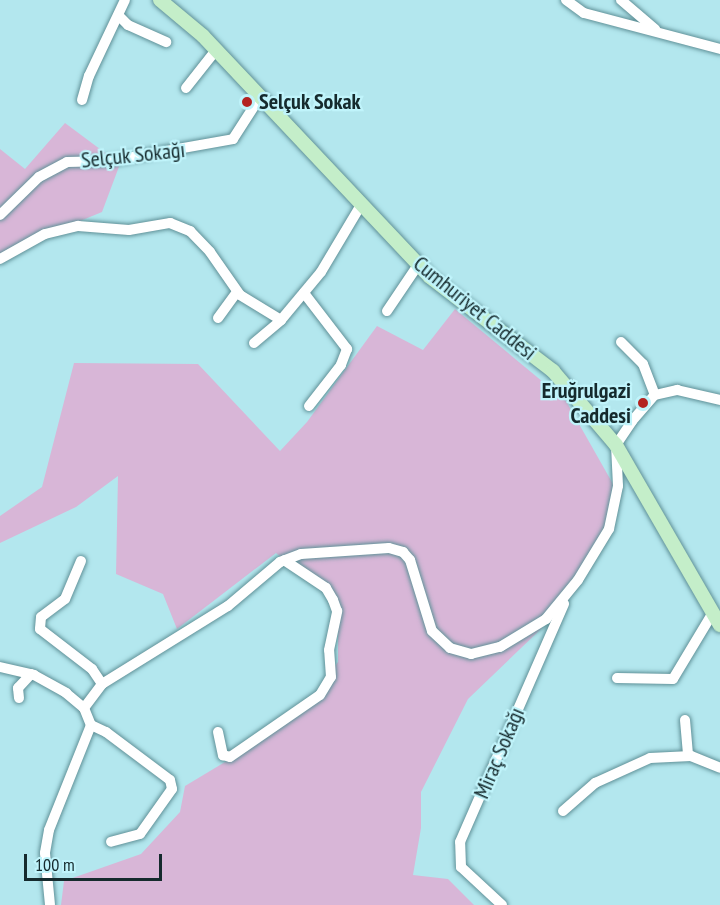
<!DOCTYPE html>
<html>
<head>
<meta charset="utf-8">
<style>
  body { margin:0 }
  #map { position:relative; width:720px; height:905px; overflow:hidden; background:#b3e7ee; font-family:"PT Sans Narrow",sans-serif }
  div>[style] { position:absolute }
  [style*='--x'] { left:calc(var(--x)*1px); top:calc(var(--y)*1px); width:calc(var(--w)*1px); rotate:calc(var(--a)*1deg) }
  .green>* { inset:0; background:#d8b6d7 }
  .roads { filter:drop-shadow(0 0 2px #609198) drop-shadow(0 0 2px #609198) }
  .minor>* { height:10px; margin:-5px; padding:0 5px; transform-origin:5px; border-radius:5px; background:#fff }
  .major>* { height:14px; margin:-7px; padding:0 7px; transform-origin:7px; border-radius:7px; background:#c4eec9 }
  .dots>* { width:16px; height:16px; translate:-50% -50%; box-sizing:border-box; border:3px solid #c0f4fb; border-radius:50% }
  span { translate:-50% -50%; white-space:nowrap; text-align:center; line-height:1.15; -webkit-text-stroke:4.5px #c0f4fb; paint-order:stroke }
  .poi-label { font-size:22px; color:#152a2d; font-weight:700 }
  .left { translate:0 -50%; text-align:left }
  .right { translate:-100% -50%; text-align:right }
  .street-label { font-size:22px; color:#152a2d }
  .scale { position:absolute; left:24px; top:854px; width:138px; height:27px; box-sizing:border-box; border:3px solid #152a2d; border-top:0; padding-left:8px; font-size:18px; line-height:21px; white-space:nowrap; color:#152a2d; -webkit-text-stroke:4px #c0f4fb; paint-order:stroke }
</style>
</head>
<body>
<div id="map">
  <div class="green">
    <i style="clip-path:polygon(65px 123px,120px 164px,102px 212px,0 254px,0 149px,25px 169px)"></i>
    <i style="clip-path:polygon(455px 309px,566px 401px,613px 484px,602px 541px,542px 628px,468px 699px,421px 792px,421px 828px,413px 875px,448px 879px,474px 905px,61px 905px,64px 881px,141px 854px,180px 812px,185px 786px,230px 759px,315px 694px,338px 662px,338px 603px,276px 553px,177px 629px,163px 594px,116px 574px,118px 476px,76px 507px,0 543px,0 516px,42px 487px,74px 363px,198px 364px,280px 451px,307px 422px,377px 326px,423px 350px)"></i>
  </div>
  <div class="roads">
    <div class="minor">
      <i style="--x:566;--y:0;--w:22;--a:36"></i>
      <i style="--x:584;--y:13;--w:141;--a:14.8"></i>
      <i style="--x:621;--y:0;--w:45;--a:40.5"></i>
      <i style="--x:119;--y:16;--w:13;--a:45"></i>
      <i style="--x:128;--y:25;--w:42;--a:24.1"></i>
      <i style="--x:186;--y:88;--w:48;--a:-51.7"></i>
      <i style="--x:82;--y:100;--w:25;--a:-74"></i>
      <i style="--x:89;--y:76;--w:84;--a:-64.7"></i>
      <i style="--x:0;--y:215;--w:54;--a:-44.3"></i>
      <i style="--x:39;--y:177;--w:32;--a:-28"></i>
      <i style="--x:67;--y:162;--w:43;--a:-1.3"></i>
      <i style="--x:110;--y:161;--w:125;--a:-10.1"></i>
      <i style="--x:233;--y:139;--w:50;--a:-57.3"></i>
      <i style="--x:0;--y:259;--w:51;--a:-29.1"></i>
      <i style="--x:45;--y:234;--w:34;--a:-14"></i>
      <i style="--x:78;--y:226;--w:51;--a:4.5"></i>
      <i style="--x:129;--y:230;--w:42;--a:-9.7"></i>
      <i style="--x:170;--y:223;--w:22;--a:22"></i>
      <i style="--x:190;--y:231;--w:29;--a:46"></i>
      <i style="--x:210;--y:252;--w:52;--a:55.1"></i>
      <i style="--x:240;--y:295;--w:48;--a:31.4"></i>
      <i style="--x:304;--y:293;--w:71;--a:52.5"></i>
      <i style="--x:347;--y:349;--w:17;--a:111"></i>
      <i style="--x:341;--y:365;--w:52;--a:128"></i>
      <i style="--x:387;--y:311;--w:55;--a:-56"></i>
      <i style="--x:218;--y:318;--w:32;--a:-54"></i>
      <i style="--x:621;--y:342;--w:31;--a:45"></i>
      <i style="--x:643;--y:364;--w:33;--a:69"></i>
      <i style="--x:254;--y:343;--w:35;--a:-40"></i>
      <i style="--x:281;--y:320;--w:62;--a:-50.2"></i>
      <i style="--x:321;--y:272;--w:78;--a:-59.2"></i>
      <i style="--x:81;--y:561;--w:41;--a:112.8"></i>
      <i style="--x:65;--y:599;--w:30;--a:143"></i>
      <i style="--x:41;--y:617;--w:12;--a:95"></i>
      <i style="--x:40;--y:629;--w:66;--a:37.6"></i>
      <i style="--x:92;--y:669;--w:18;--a:56"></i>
      <i style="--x:0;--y:667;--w:35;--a:13"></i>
      <i style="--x:34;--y:675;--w:37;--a:29"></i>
      <i style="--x:66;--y:693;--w:23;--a:40"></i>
      <i style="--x:84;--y:708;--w:18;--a:68"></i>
      <i style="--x:91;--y:725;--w:113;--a:111.8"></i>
      <i style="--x:49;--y:830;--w:23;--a:100"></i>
      <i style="--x:45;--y:853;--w:52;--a:84.5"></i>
      <i style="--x:617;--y:678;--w:56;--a:1"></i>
      <i style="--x:673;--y:679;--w:76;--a:-59"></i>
      <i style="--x:19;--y:698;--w:10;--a:-96"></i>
      <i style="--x:18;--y:688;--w:19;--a:-47"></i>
      <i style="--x:84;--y:708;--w:30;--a:-53"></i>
      <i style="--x:102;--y:684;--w:148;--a:-31.8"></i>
      <i style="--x:228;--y:606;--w:68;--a:-40.2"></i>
      <i style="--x:280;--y:562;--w:22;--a:-21"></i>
      <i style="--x:301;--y:554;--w:88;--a:-3.9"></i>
      <i style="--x:389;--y:548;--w:15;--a:16"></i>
      <i style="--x:403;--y:552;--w:11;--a:49"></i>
      <i style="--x:410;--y:560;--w:74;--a:72.8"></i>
      <i style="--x:432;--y:631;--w:25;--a:43"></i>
      <i style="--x:450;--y:648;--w:22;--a:16"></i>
      <i style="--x:471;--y:654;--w:30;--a:-14"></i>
      <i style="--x:500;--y:647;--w:54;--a:-31.3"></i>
      <i style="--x:546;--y:619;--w:50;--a:-50.6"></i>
      <i style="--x:578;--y:580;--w:60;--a:-58.7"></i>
      <i style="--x:609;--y:529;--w:44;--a:-78.2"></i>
      <i style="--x:618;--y:486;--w:41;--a:-92.8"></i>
      <i style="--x:616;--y:445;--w:29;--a:-56"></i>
      <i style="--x:632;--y:421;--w:35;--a:-49"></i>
      <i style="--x:655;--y:395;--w:23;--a:-13"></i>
      <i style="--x:677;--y:390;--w:44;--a:13.1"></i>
      <i style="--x:685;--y:720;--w:36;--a:85"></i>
      <i style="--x:91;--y:725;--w:17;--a:25"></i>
      <i style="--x:106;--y:732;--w:80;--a:36.9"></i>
      <i style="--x:170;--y:780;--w:9;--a:77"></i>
      <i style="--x:172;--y:789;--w:55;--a:125.4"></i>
      <i style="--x:140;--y:834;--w:30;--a:165"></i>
      <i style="--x:218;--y:732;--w:24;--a:78"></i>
      <i style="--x:223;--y:755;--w:7;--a:16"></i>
      <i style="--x:230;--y:757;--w:109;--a:-34.6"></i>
      <i style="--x:320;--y:695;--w:21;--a:-59"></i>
      <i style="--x:331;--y:677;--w:27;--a:-94"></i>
      <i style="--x:329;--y:650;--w:40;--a:-78"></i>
      <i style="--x:337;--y:611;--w:12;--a:-110"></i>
      <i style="--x:333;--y:600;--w:14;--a:-120"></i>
      <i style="--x:326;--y:588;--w:50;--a:-146.3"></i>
      <i style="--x:563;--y:811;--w:43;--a:-41.2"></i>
      <i style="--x:595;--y:783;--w:60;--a:-24.4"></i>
      <i style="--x:650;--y:758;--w:41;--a:-2.8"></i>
      <i style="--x:691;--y:756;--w:31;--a:22"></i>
      <i style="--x:502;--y:905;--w:56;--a:-137.2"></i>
      <i style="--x:461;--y:867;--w:25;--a:-92"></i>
      <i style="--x:460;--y:842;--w:260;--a:-66.4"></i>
    </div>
    <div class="major">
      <i style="--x:160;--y:0;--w:56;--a:39.9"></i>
      <i style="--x:203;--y:36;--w:331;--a:46.7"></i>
      <i style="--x:430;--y:277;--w:155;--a:37.4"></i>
      <i style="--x:553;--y:371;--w:97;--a:49.6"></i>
      <i style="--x:616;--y:445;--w:208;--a:60"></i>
    </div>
  </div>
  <div class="dots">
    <i style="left:247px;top:102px;background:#b32321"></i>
    <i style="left:643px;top:403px;background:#b32321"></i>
  </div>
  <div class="poi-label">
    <span class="left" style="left:259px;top:102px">Selçuk Sokak</span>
    <span class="right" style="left:631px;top:403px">Eruğrulgazi<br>Caddesi</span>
  </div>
  <div class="street-label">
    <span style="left:133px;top:155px;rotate:-6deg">Selçuk Sokağı</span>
    <span style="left:475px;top:308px;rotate:39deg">Cumhuriyet Caddesi</span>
    <span style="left:499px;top:753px;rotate:-67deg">Miraç Sokağı</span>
  </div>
  <div class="scale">100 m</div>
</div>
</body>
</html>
